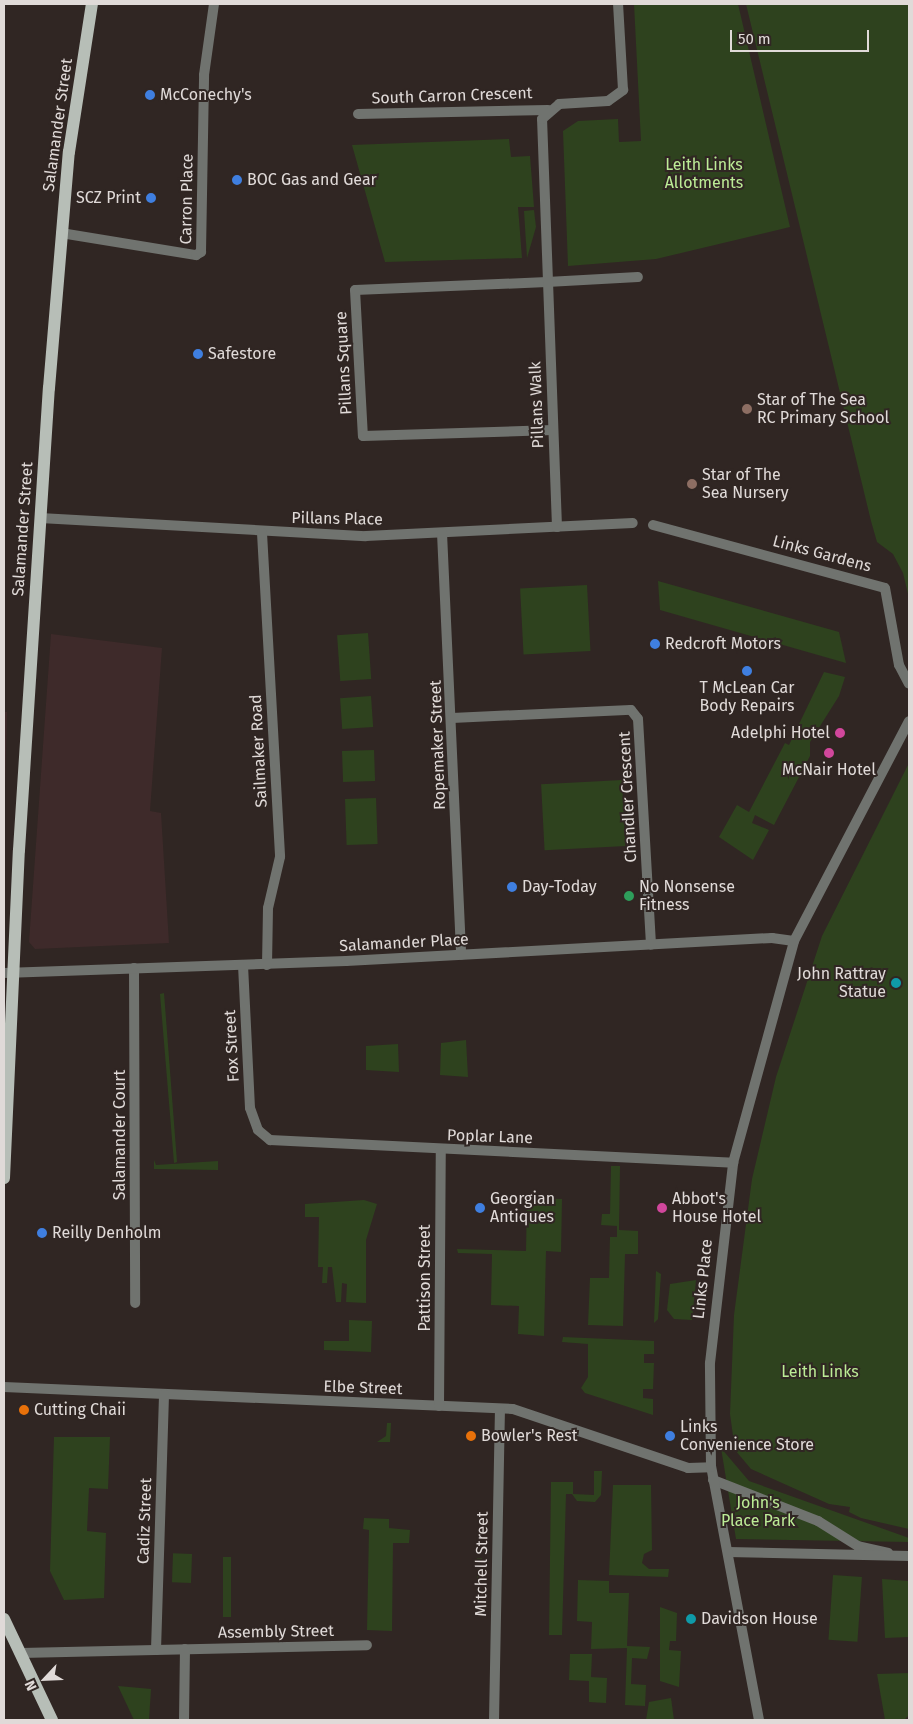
<!DOCTYPE html>
<html>
<head>
<meta charset="utf-8">
<style>
  body { margin:0 }
  #map { position:relative; width:913px; height:1724px; overflow:hidden; background:#302623; font-family:"Fira Sans",sans-serif }
  div>[style] { position:absolute }
  [style*='--x'] { left:calc(var(--x)*1px); top:calc(var(--y)*1px); width:calc(var(--w)*1px); rotate:calc(var(--a)*1deg) }
  .industrial>* { inset:0; background:#3e2a2a }
  .green>* { inset:0; background:#2e421e; transform-origin:0 0 }
  .pedestrian>* { height:10px; margin:-5px; padding:0 5px; transform-origin:5px; border-radius:5px; background:#70736f }
  .minor>* { height:10px; margin:-5px; padding:0 5px; transform-origin:5px; border-radius:5px; background:#70736f }
  .tertiary>* { height:10px; margin:-5px; padding:0 5px; transform-origin:5px; border-radius:5px; background:#70736f }
  .primary>* { height:12px; margin:-6px; padding:0 6px; transform-origin:6px; border-radius:6px; background:#b7beb7 }
  .dots>* { width:14px; height:14px; translate:-50% -50%; box-sizing:border-box; border:2px solid #302623; border-radius:50% }
  span { translate:-50% -50%; white-space:nowrap; text-align:center; line-height:1.15; -webkit-text-stroke:4px #302623; paint-order:stroke }
  .poi-label { font-size:16px; color:#e0dad8 }
  .left { translate:0 -50%; text-align:left }
  .right { translate:-100% -50%; text-align:right }
  .street-label { font-size:16px; color:#e0dad8 }
  .park-label { font-size:16px; color:#bcec96 }
  .frame { position:absolute; inset:0; border:5px solid #e0dad8; pointer-events:none }
  .north { position:absolute; left:20px; top:1654px; width:50px; height:50px; -webkit-text-stroke:4px #302623; paint-order:stroke; rotate:245deg; font-size:14px; font-weight:700; line-height:20px; text-align:center; color:#e0dad8 }
  .north::after { content:''; display:block; margin:auto; width:18px; height:22px; background:#e0dad8; clip-path:polygon(50% 0,100% 100%,50% 72%,0 100%) }
  .scale { position:absolute; left:730px; top:30px; width:139px; height:22px; box-sizing:border-box; border:2px solid #e0dad8; border-top:0; padding-left:6px; font-size:15px; line-height:18px; white-space:nowrap; color:#e0dad8; -webkit-text-stroke:4px #302623; paint-order:stroke }
</style>
</head>
<body>
<div id="map">
  <div class="industrial">
    <i style="clip-path:polygon(51px 634px,162px 648px,150px 811px,161px 813px,169px 943px,35px 949px,29px 942px)"></i>
    <i style="clip-path:polygon(4px 712px,7px 712px,4px 826px)"></i>
  </div>
  <div class="green">
    <i style="clip-path:polygon(634px 4px,738px 4px,790px 227px,656px 259px,568px 266px,563px 131px,578px 121px,618px 119px,619px 142px,641px 141px)"></i>
    <i style="clip-path:polygon(746px 4px,909px 4px,909px 598px,903px 573px,893px 554px,877px 542px,871px 521px)"></i>
    <i style="clip-path:polygon(509px 139px,511px 157px,530px 156px,534px 207px,518px 207px,522px 258px,385px 262px,352px 145px)"></i>
    <i style="clip-path:polygon(534px 210px,536px 227px,527px 258px,524px 211px)"></i>
    <i style="clip-path:polygon(658px 581px,839px 632px,846px 663px,660px 610px)"></i>
    <i style="left:587px;top:585px;width:66px;height:67px;rotate:87deg"></i>
    <i style="left:368px;top:633px;width:46px;height:31px;rotate:86deg"></i>
    <i style="clip-path:polygon(824px 672px,845px 677px,839px 696px,810px 742px,810px 756px,774px 825px,755px 815px,752px 823px,769px 830px,753px 860px,719px 837px,737px 805px,749px 812px,785px 743px,789px 745px)"></i>
    <i style="left:371px;top:696px;width:31px;height:31px;rotate:86deg"></i>
    <i style="left:374px;top:750px;width:31px;height:32px;rotate:88deg"></i>
    <i style="clip-path:polygon(909px 763px,909px 1529px,861px 1518px,849px 1512px,850px 1507px,829px 1504px,751px 1469px,735px 1450px,730px 1414px,734px 1315px,752px 1179px,776px 1077px,822px 936px)"></i>
    <i style="left:622px;top:780px;width:66px;height:81px;rotate:87deg"></i>
    <i style="left:376px;top:798px;width:46px;height:31px;rotate:88deg"></i>
    <i style="clip-path:polygon(164px 993px,177px 1162px,174px 1163px,160px 994px)"></i>
    <i style="clip-path:polygon(466px 1040px,468px 1077px,440px 1075px,441px 1043px)"></i>
    <i style="clip-path:polygon(398px 1044px,399px 1072px,366px 1070px,366px 1046px)"></i>
    <i style="clip-path:polygon(154px 1160px,156px 1165px,218px 1161px,218px 1170px,154px 1169px)"></i>
    <i style="clip-path:polygon(611px 1166px,620px 1166px,619px 1230px,638px 1231px,638px 1254px,625px 1254px,623px 1326px,588px 1325px,590px 1278px,609px 1278px,610px 1237px,617px 1237px,617px 1226px,601px 1225px,602px 1214px,610px 1214px)"></i>
    <i style="clip-path:polygon(527px 1198px,562px 1199px,561px 1252px,546px 1251px,544px 1336px,518px 1334px,519px 1306px,491px 1305px,492px 1254px,458px 1253px,457px 1249px,526px 1251px)"></i>
    <i style="clip-path:polygon(364px 1200px,377px 1204px,366px 1240px,366px 1303px,346px 1302px,347px 1284px,342px 1283px,341px 1302px,336px 1302px,332px 1267px,328px 1267px,327px 1283px,322px 1283px,323px 1267px,318px 1267px,319px 1217px,305px 1217px,305px 1204px)"></i>
    <i style="clip-path:polygon(656px 1271px,661px 1274px,658px 1319px,654px 1323px)"></i>
    <i style="clip-path:polygon(696px 1280px,692px 1320px,674px 1319px,667px 1310px,670px 1284px)"></i>
    <i style="clip-path:polygon(349px 1320px,372px 1321px,371px 1352px,324px 1350px,324px 1341px,349px 1341px)"></i>
    <i style="clip-path:polygon(563px 1337px,654px 1341px,654px 1354px,644px 1354px,644px 1363px,654px 1363px,653px 1389px,643px 1389px,643px 1398px,653px 1399px,653px 1415px,585px 1393px,581px 1388px,588px 1377px,588px 1344px,562px 1342px)"></i>
    <i style="clip-path:polygon(387px 1423px,391px 1423px,390px 1442px,377px 1442px,386px 1436px)"></i>
    <i style="clip-path:polygon(54px 1437px,110px 1437px,108px 1489px,89px 1488px,87px 1531px,106px 1533px,104px 1598px,64px 1600px,50px 1571px)"></i>
    <i style="clip-path:polygon(721px 1448px,749px 1481px,909px 1538px,909px 1542px,736px 1539px)"></i>
    <i style="clip-path:polygon(594px 1471px,602px 1471px,601px 1495px,595px 1502px,577px 1501px,572px 1494px,566px 1494px,562px 1635px,549px 1635px,551px 1482px,573px 1482px,573px 1494px,594px 1495px)"></i>
    <i style="clip-path:polygon(613px 1485px,651px 1485px,652px 1550px,644px 1554px,642px 1563px,649px 1569px,669px 1569px,668px 1577px,609px 1575px)"></i>
    <i style="clip-path:polygon(364px 1518px,389px 1519px,389px 1528px,410px 1530px,409px 1543px,393px 1543px,392px 1631px,367px 1630px,369px 1530px,363px 1529px)"></i>
    <i style="left:192px;top:1554px;width:29px;height:19px;rotate:92deg"></i>
    <i style="left:223px;top:1557px;width:8px;height:60px"></i>
    <i style="clip-path:polygon(477px 1558px,482px 1558px,481px 1594px,477px 1594px)"></i>
    <i style="left:833px;top:1575px;width:29px;height:65px;rotate:4deg"></i>
    <i style="clip-path:polygon(882px 1579px,909px 1581px,909px 1637px,885px 1638px)"></i>
    <i style="clip-path:polygon(578px 1580px,609px 1581px,609px 1593px,629px 1593px,627px 1646px,650px 1647px,647px 1659px,632px 1658px,631px 1684px,646px 1685px,645px 1706px,625px 1705px,627px 1648px,591px 1649px,592px 1622px,577px 1621px)"></i>
    <i style="clip-path:polygon(660px 1607px,677px 1613px,676px 1641px,670px 1641px,669px 1650px,681px 1651px,679px 1687px,660px 1681px)"></i>
    <i style="clip-path:polygon(570px 1654px,592px 1654px,591px 1677px,607px 1678px,606px 1703px,589px 1702px,589px 1681px,569px 1680px)"></i>
    <i style="clip-path:polygon(909px 1673px,909px 1715px,904px 1720px,885px 1720px,877px 1674px)"></i>
    <i style="clip-path:polygon(118px 1686px,151px 1689px,149px 1720px,134px 1720px)"></i>
    <i style="clip-path:polygon(671px 1698px,674px 1720px,646px 1720px,649px 1702px)"></i>
  </div>
  <div class="pedestrian">
    <i style="--x:547;--y:282;--w:91;--a:-3.1"></i>
    <i style="--x:713;--y:1480;--w:113;--a:21.3"></i>
    <i style="--x:818;--y:1521;--w:47;--a:32"></i>
    <i style="--x:858;--y:1546;--w:31;--a:13"></i>
  </div>
  <div class="minor">
    <i style="--x:358;--y:114;--w:190;--a:-1.2"></i>
    <i style="--x:61;--y:233;--w:137;--a:9.3"></i>
    <i style="--x:196;--y:255;--w:6;--a:-31"></i>
    <i style="--x:201;--y:252;--w:177;--a:-89"></i>
    <i style="--x:204;--y:75;--w:72;--a:-82"></i>
    <i style="--x:547;--y:282;--w:192;--a:177.6"></i>
    <i style="--x:355;--y:290;--w:146;--a:86.9"></i>
    <i style="--x:363;--y:436;--w:190;--a:-1.8"></i>
    <i style="--x:40;--y:518;--w:326;--a:3.2"></i>
    <i style="--x:366;--y:536;--w:267;--a:-2.8"></i>
    <i style="--x:653;--y:525;--w:240;--a:15.2"></i>
    <i style="--x:885;--y:588;--w:78;--a:79.7"></i>
    <i style="--x:899;--y:665;--w:21;--a:62"></i>
    <i style="--x:557;--y:527;--w:408;--a:-92.1"></i>
    <i style="--x:542;--y:119;--w:23;--a:-41"></i>
    <i style="--x:559;--y:104;--w:49;--a:-3.5"></i>
    <i style="--x:608;--y:101;--w:19;--a:-36"></i>
    <i style="--x:623;--y:90;--w:86;--a:-93.3"></i>
    <i style="--x:262;--y:533;--w:324;--a:86.8"></i>
    <i style="--x:280;--y:857;--w:52;--a:103.2"></i>
    <i style="--x:268;--y:908;--w:57;--a:91"></i>
    <i style="--x:442;--y:533;--w:422;--a:87.4"></i>
    <i style="--x:452;--y:718;--w:179;--a:-2.6"></i>
    <i style="--x:631;--y:710;--w:11;--a:52"></i>
    <i style="--x:638;--y:719;--w:226;--a:86.7"></i>
    <i style="--x:243;--y:965;--w:143;--a:87.2"></i>
    <i style="--x:250;--y:1108;--w:23;--a:70"></i>
    <i style="--x:258;--y:1130;--w:16;--a:40"></i>
    <i style="--x:270;--y:1140;--w:464;--a:2.8"></i>
    <i style="--x:134;--y:968;--w:335;--a:89.8"></i>
    <i style="--x:4;--y:973;--w:342;--a:-2"></i>
    <i style="--x:346;--y:961;--w:427;--a:-3.1"></i>
    <i style="--x:772;--y:938;--w:22;--a:8"></i>
    <i style="--x:4;--y:1387;--w:509;--a:2.47"></i>
    <i style="--x:513;--y:1409;--w:185;--a:18.6"></i>
    <i style="--x:688;--y:1468;--w:23;--a:-2"></i>
    <i style="--x:439;--y:1406;--w:256;--a:-89.6"></i>
    <i style="--x:156;--y:1650;--w:256;--a:-88.2"></i>
    <i style="--x:21;--y:1653;--w:346;--a:-1.3"></i>
    <i style="--x:184;--y:1720;--w:71;--a:-89.2"></i>
    <i style="--x:494;--y:1720;--w:311;--a:-88.9"></i>
  </div>
  <div class="tertiary">
    <i style="--x:728;--y:1552;--w:181;--a:1.3"></i>
    <i style="--x:759;--y:1720;--w:258;--a:-100.7"></i>
    <i style="--x:711;--y:1467;--w:104;--a:-90.6"></i>
    <i style="--x:710;--y:1363;--w:201;--a:-83.4"></i>
    <i style="--x:733;--y:1163;--w:230;--a:-74.6"></i>
    <i style="--x:794;--y:941;--w:248;--a:-62.4"></i>
  </div>
  <div class="primary">
    <i style="--x:4;--y:1178;--w:328;--a:-87.4"></i>
    <i style="--x:19;--y:850;--w:463;--a:-86.3"></i>
    <i style="--x:49;--y:388;--w:237;--a:-85.2"></i>
    <i style="--x:69;--y:152;--w:150;--a:-81.2"></i>
    <i style="--x:4;--y:1619;--w:112;--a:64.6"></i>
  </div>
  <div class="dots">
    <i style="left:150px;top:95px;background:#3f7fe0"></i>
    <i style="left:237px;top:180px;background:#3f7fe0"></i>
    <i style="left:151px;top:198px;background:#3f7fe0"></i>
    <i style="left:198px;top:354px;background:#3f7fe0"></i>
    <i style="left:747px;top:409px;background:#8d6e63"></i>
    <i style="left:692px;top:484px;background:#8d6e63"></i>
    <i style="left:655px;top:644px;background:#3f7fe0"></i>
    <i style="left:747px;top:671px;background:#3f7fe0"></i>
    <i style="left:840px;top:733px;background:#d1479c"></i>
    <i style="left:829px;top:753px;background:#d1479c"></i>
    <i style="left:512px;top:887px;background:#3f7fe0"></i>
    <i style="left:629px;top:896px;background:#2e9e5b"></i>
    <i style="left:896px;top:983px;background:#0f9aa8"></i>
    <i style="left:480px;top:1208px;background:#3f7fe0"></i>
    <i style="left:662px;top:1208px;background:#d1479c"></i>
    <i style="left:42px;top:1233px;background:#3f7fe0"></i>
    <i style="left:24px;top:1410px;background:#e8710a"></i>
    <i style="left:471px;top:1436px;background:#e8710a"></i>
    <i style="left:670px;top:1436px;background:#3f7fe0"></i>
    <i style="left:691px;top:1619px;background:#0f9aa8"></i>
  </div>
  <div class="poi-label">
    <span class="left" style="left:160px;top:95px">McConechy's</span>
    <span class="left" style="left:247px;top:180px">BOC Gas and Gear</span>
    <span class="right" style="left:141px;top:198px">SCZ Print</span>
    <span class="left" style="left:208px;top:354px">Safestore</span>
    <span class="left" style="left:757px;top:409px">Star of The Sea<br>RC Primary School</span>
    <span class="left" style="left:702px;top:484px">Star of The<br>Sea Nursery</span>
    <span class="left" style="left:665px;top:644px">Redcroft Motors</span>
    <span style="left:747px;top:697px">T McLean Car<br>Body Repairs</span>
    <span class="right" style="left:830px;top:733px">Adelphi Hotel</span>
    <span style="left:829px;top:770px">McNair Hotel</span>
    <span class="left" style="left:522px;top:887px">Day-Today</span>
    <span class="left" style="left:639px;top:896px">No Nonsense<br>Fitness</span>
    <span class="right" style="left:886px;top:983px">John Rattray<br>Statue</span>
    <span class="left" style="left:490px;top:1208px">Georgian<br>Antiques</span>
    <span class="left" style="left:672px;top:1208px">Abbot's<br>House Hotel</span>
    <span class="left" style="left:52px;top:1233px">Reilly Denholm</span>
    <span class="left" style="left:34px;top:1410px">Cutting Chaii</span>
    <span class="left" style="left:680px;top:1436px">Links<br>Convenience Store</span>
    <span class="left" style="left:481px;top:1436px">Bowler's Rest</span>
    <span class="left" style="left:701px;top:1619px">Davidson House</span>
  </div>
  <div class="street-label">
    <span style="left:452px;top:96px;rotate:-2deg">South Carron Crescent</span>
    <span style="left:58px;top:125px;rotate:-82deg">Salamander Street</span>
    <span style="left:187px;top:199px;rotate:-89deg">Carron Place</span>
    <span style="left:344px;top:363px;rotate:-93deg">Pillans Square</span>
    <span style="left:537px;top:405px;rotate:-92deg">Pillans Walk</span>
    <span style="left:337px;top:519px;rotate:1deg">Pillans Place</span>
    <span style="left:23px;top:529px;rotate:-86deg">Salamander Street</span>
    <span style="left:822px;top:554px;rotate:15deg">Links Gardens</span>
    <span style="left:438px;top:745px;rotate:-92deg">Ropemaker Street</span>
    <span style="left:259px;top:751px;rotate:-93deg">Sailmaker Road</span>
    <span style="left:628px;top:797px;rotate:-93deg">Chandler Crescent</span>
    <span style="left:404px;top:943px;rotate:-3deg">Salamander Place</span>
    <span style="left:232px;top:1046px;rotate:-93deg">Fox Street</span>
    <span style="left:120px;top:1135px;rotate:-90deg">Salamander Court</span>
    <span style="left:490px;top:1137px;rotate:2deg">Poplar Lane</span>
    <span style="left:425px;top:1278px;rotate:-90deg">Pattison Street</span>
    <span style="left:703px;top:1279px;rotate:-84deg">Links Place</span>
    <span style="left:363px;top:1388px;rotate:2deg">Elbe Street</span>
    <span style="left:145px;top:1521px;rotate:-88deg">Cadiz Street</span>
    <span style="left:482px;top:1564px;rotate:-89deg">Mitchell Street</span>
    <span style="left:276px;top:1632px;rotate:-1deg">Assembly Street</span>
  </div>
  <div class="park-label">
    <span style="left:704px;top:174px">Leith Links<br>Allotments</span>
    <span style="left:820px;top:1372px">Leith Links</span>
    <span style="left:758px;top:1512px">John's<br>Place Park</span>
  </div>
  <div class="frame"></div>
  <div class="north">N</div>
  <div class="scale">50 m</div>
</div>
</body>
</html>
